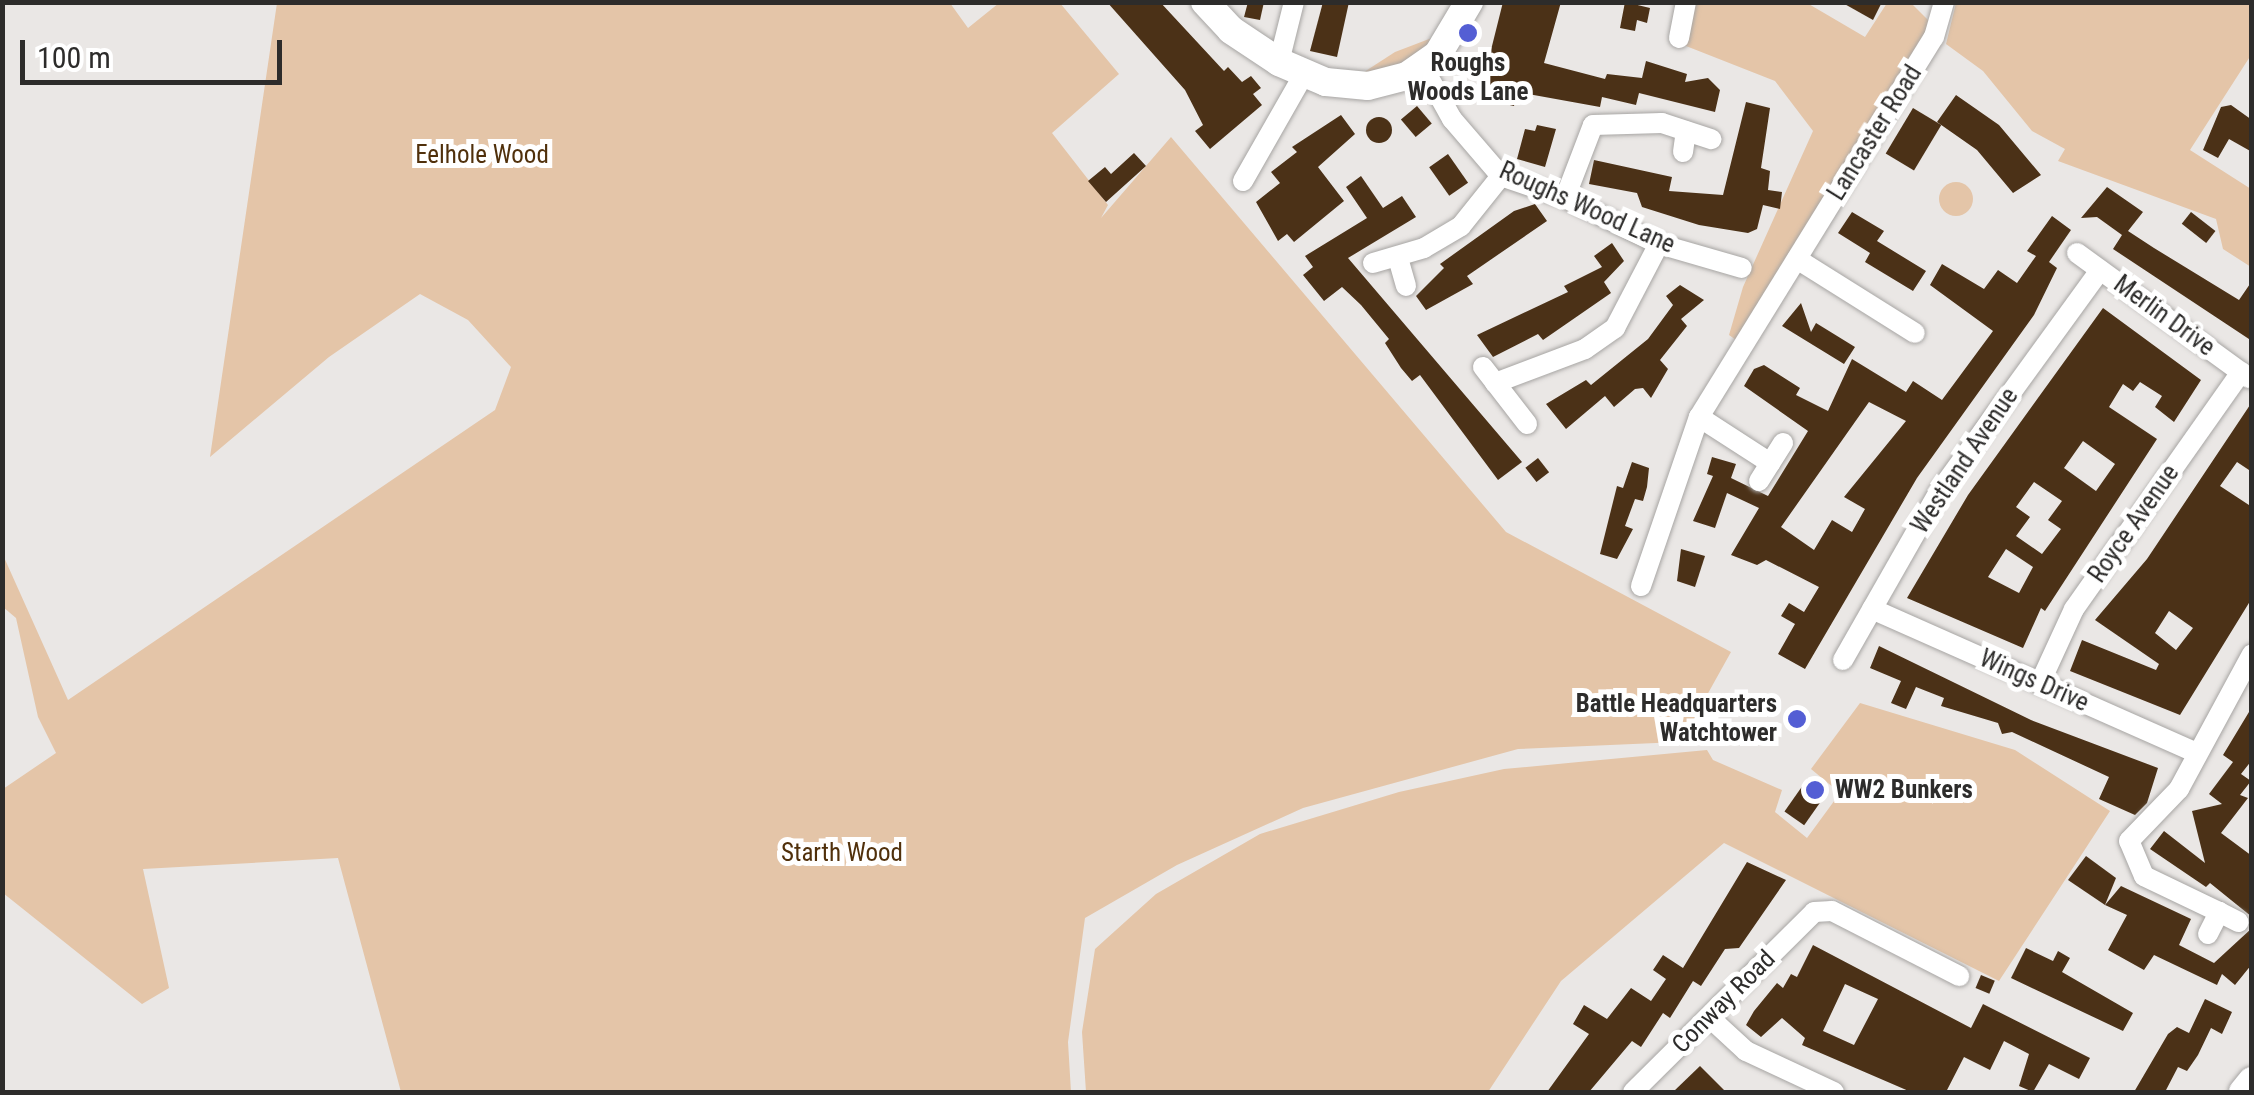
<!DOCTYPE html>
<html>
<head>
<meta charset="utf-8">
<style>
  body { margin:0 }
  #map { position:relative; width:2254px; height:1095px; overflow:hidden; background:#eae7e5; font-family:"Roboto Condensed",sans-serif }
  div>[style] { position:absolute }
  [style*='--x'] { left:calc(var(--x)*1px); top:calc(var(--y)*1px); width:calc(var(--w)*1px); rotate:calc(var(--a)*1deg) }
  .green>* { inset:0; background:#e4c5a8 }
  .round { border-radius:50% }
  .building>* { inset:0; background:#4b3117; transform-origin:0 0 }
  .roads { filter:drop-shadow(0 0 2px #a7a5a3) drop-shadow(0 0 2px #a7a5a3) }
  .street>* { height:20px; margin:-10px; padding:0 10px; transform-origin:10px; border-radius:10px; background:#fff }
  .secondary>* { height:28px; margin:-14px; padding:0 14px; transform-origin:14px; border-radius:14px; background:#fff }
  .dots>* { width:28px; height:28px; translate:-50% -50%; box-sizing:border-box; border:5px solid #fff; border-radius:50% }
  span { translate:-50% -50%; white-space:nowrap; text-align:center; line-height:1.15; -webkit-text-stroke:10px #fff; paint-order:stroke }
  .poi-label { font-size:25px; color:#2d2c2b; font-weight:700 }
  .right { translate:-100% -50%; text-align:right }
  .left { translate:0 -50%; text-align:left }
  .street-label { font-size:25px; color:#2d2c2b }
  .park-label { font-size:25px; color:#50300b }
  .frame { position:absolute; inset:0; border:5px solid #2d2c2b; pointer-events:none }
  .scale { position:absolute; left:20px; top:40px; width:262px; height:45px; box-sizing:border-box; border:5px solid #2d2c2b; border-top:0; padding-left:12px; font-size:30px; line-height:35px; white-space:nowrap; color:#2d2c2b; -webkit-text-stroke:8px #fff; paint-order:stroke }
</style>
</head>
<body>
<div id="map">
  <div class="green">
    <i style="clip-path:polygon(950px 3px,968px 28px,999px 3px,1060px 3px,1119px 74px,1052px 133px,1108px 205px,1101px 218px,1171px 137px,1506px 532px,1731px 652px,1692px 722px,1702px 741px,1518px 749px,1303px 808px,1177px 865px,1085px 918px,1068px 1042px,1071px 1092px,401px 1092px,338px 858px,143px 869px,169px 988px,142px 1004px,3px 893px,3px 789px,56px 753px,38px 717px,16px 618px,3px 607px,3px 555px,68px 700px,495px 410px,511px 367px,468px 320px,420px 294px,329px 357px,210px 457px,277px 3px)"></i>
    <i style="clip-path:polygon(1695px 3px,1807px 3px,1865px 37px,1887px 3px,1911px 3px,1932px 24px,1736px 340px,1729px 335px,1743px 287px,1813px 131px,1775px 81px,1686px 46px)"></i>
    <i style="clip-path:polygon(2018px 3px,2251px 3px,2251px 55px,2190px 150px,2251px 189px,2251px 267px,2223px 249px,2216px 219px,2058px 161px,2065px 149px,2032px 131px,1983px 71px,1946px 44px,1956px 3px)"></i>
    <i style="clip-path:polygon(1437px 36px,1404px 64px,1361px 74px,1395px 52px)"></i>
    <i class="round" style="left:1939px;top:182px;width:34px;height:34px"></i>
    <i style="clip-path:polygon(1860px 703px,2015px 750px,2110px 811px,1999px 981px,1724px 843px,1561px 981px,1488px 1092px,1086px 1092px,1082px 1032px,1095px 949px,1156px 894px,1260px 834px,1399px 792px,1504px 769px,1707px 750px,1713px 760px,1782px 790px,1775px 812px,1807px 838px,1840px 793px,1811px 769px)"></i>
  </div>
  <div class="building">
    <i style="clip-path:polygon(1107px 2px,1160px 2px,1224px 71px,1228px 67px,1242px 82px,1251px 76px,1261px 88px,1253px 94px,1262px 105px,1210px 149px,1195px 131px,1203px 125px,1185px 90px)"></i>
    <i style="clip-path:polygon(1248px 2px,1264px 2px,1260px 20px,1244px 17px)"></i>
    <i style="clip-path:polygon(1323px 2px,1349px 2px,1337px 57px,1310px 51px)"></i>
    <i style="clip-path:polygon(1503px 2px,1561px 2px,1544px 63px,1605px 79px,1607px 74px,1642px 78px,1646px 61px,1687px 74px,1685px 82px,1708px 78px,1720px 90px,1715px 112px,1639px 93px,1636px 105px,1602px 97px,1600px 107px,1517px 92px,1514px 106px,1479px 98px)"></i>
    <i style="clip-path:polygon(1625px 2px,1650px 8px,1647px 23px,1637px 20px,1635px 31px,1620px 28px)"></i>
    <i style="clip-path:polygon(1841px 2px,1882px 2px,1873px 20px)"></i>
    <i style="clip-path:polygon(1956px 95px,1999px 125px,2041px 175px,2013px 193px,1977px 150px,1937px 122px)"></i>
    <i style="clip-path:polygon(1746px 102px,1770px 108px,1761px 168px,1770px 171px,1768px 190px,1782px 192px,1780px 209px,1763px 205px,1757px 229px,1748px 233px,1699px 225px,1642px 207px,1637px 193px,1589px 184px,1594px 160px,1672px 177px,1669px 191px,1723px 195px)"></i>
    <i style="clip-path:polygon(2231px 105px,2252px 120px,2252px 152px,2229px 139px,2218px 158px,2203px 150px,2221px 107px)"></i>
    <i style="left:1417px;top:106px;width:23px;height:21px;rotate:50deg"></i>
    <i style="left:1913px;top:108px;width:33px;height:53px;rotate:31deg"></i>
    <i style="clip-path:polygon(1341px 115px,1355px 134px,1318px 167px,1344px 201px,1294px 242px,1287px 234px,1278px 241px,1256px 202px,1280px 183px,1271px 172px,1297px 152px,1292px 147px)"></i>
    <i class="round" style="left:1366px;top:117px;width:26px;height:26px"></i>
    <i style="clip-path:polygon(1537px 125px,1556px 129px,1545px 167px,1517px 159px,1525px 129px,1535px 131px)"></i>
    <i style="clip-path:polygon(1134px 153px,1146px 166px,1106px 202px,1088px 181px,1105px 167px,1111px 174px)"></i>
    <i style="left:1448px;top:154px;width:35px;height:23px;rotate:55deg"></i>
    <i style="clip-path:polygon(1361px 176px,1383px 208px,1402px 196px,1416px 217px,1348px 258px,1522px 462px,1498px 480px,1420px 375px,1412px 381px,1401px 368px,1385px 343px,1389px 339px,1361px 305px,1342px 287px,1324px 301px,1303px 275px,1313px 267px,1305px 256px,1367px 218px,1346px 187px)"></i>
    <i style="clip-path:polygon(2107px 187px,2143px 212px,2128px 231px,2154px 248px,2239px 300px,2252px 281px,2252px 341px,2113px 249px,2122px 235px,2097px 217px,2081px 218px)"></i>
    <i style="clip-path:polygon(1535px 204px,1547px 221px,1467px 276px,1473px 284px,1426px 310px,1416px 296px,1444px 268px,1440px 264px,1514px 211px)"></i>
    <i style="clip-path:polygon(1852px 212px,1884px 231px,1877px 241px,1926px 271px,1913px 291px,1865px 262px,1870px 253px,1838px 233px)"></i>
    <i style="left:2191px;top:212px;width:31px;height:15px;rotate:38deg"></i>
    <i style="clip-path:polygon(evenodd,2052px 216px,2071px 230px,2049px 262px,2057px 268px,2034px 315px,1917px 478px,1805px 669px,1778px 654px,1795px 624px,1781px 616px,1789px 603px,1804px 612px,1819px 587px,1766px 560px,1757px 565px,1731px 555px,1759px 508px,1727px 493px,1715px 528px,1693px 521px,1713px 476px,1707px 474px,1712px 457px,1736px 464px,1731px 478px,1768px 496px,1808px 431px,1744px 386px,1754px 369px,1764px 365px,1800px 388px,1796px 395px,1828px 411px,1852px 359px,1906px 392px,1913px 381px,1942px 400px,1993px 331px,1930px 285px,1942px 264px,1984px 289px,1998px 270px,2017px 283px,2036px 256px,2027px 251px,2052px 216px,1869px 402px,1906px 421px,1844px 497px,1865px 509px,1852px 532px,1832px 520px,1814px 550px,1781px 527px,1869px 402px)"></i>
    <i style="clip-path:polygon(1612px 243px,1624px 261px,1604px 282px,1611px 293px,1543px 340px,1538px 334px,1493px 357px,1477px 335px,1568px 292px,1564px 286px,1602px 267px,1594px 256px)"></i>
    <i style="clip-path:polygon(1680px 285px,1704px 300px,1681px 319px,1687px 326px,1660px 360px,1668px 369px,1651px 398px,1643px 388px,1635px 389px,1614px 407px,1605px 396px,1566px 429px,1546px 404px,1586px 380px,1591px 385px,1648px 339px,1673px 305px,1666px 296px)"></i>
    <i style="clip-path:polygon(1801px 303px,1811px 332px,1816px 323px,1855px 347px,1844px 364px,1782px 326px)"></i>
    <i style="clip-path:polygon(evenodd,2103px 308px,2201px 380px,2174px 422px,2155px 407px,2162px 396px,2140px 382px,2133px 391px,2123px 384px,2109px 407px,2157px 439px,2045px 611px,2041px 608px,2023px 648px,1907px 598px,1968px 495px,2103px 308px,2083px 441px,2115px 464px,2096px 491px,2064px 468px,2083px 441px,2103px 308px,2034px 482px,2062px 501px,2048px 520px,2061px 529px,2042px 554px,2016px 536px,2030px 517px,2016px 507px,2034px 482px,2103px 308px,2006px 549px,2033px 567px,2019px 593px,1988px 577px,2006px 549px)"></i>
    <i style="clip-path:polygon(evenodd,2252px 402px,2252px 472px,2237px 462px,2220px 486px,2252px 507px,2252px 598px,2180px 715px,2070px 671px,2082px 640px,2156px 670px,2159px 664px,2095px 620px,2147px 559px,2252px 402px,2169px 611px,2193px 628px,2176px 650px,2155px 633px,2169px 611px)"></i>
    <i style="left:1538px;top:458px;width:18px;height:16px;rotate:52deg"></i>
    <i style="clip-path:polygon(1632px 462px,1649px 468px,1647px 487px,1643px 501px,1635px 499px,1625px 526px,1633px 529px,1617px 559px,1600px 554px,1617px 486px,1623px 488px)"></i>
    <i style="clip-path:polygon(1681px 549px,1705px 556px,1695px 587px,1677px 581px)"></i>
    <i style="clip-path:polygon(1879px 646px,2031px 720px,2158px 768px,2147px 803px,2135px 815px,2099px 799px,2109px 777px,2012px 732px,2002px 734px,1998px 723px,1941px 706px,1944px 698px,1916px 687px,1906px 709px,1891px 703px,1901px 681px,1870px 668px)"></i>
    <i style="clip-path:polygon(2252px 707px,2252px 760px,2241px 774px,2251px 781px,2240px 795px,2248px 798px,2221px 833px,2252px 856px,2252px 917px,2210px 883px,2206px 887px,2150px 849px,2164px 831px,2205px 863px,2192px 811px,2222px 804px,2209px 794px,2233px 762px,2223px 755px)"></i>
    <i style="left:1808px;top:778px;width:24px;height:41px;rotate:35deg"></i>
    <i style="clip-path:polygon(2086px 856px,2116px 878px,2105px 905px,2068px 880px)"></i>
    <i style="clip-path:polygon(1747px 862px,1786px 880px,1739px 948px,1725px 949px,1701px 986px,1693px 981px,1670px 1018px,1663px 1013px,1641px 1047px,1632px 1041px,1589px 1092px,1547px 1092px,1589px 1034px,1573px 1024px,1584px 1005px,1607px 1019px,1631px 988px,1651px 1001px,1666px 979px,1653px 970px,1663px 955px,1683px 968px)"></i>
    <i style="clip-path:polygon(2121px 886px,2191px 919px,2179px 945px,2214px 963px,2252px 928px,2252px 964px,2235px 985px,2222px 974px,2217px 985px,2154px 955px,2144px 970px,2108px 950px,2127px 915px,2105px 905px)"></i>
    <i style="clip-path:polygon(evenodd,1813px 945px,1971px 1028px,1983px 1004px,2090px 1058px,2079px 1079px,2049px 1064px,2033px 1092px,2019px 1086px,2029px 1054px,2004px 1041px,1990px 1070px,1964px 1057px,1946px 1092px,1911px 1092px,1802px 1045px,1805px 1038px,1782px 1018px,1761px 1037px,1746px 1025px,1754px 1011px,1777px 983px,1783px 988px,1791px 974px,1797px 977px,1813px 945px,1845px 984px,1878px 999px,1854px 1045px,1823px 1031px,1845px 984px)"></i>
    <i style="clip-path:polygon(2026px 948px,2053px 961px,2058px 951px,2070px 958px,2062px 972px,2133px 1013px,2123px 1031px,2011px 978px)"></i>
    <i style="left:1981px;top:975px;width:15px;height:14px;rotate:23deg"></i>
    <i style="clip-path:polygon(2205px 999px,2232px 1012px,2222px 1034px,2211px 1028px,2198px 1055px,2187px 1071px,2178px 1067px,2165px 1092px,2134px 1092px,2168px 1034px,2177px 1027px,2189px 1033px)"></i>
    <i style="clip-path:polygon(1700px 1066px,1726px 1092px,1673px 1092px)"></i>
  </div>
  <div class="roads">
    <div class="street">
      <i style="--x:1679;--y:38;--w:37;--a:-79"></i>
      <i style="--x:1279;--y:62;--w:62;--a:-76"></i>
      <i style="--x:1423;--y:67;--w:60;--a:60.9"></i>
      <i style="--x:1452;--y:119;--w:75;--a:49.3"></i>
      <i style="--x:1501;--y:176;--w:68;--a:19"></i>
      <i style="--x:1565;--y:198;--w:105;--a:26.1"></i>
      <i style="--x:1659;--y:244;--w:86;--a:16.1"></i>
      <i style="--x:1683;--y:152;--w:21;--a:-82"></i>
      <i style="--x:1243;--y:181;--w:123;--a:-60.3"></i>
      <i style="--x:1565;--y:198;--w:78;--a:-69"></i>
      <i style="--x:1593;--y:125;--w:69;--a:-1.7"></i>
      <i style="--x:1662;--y:123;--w:52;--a:18.1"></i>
      <i style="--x:2077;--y:253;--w:213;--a:36"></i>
      <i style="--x:1398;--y:258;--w:29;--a:74"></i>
      <i style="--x:1797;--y:259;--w:139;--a:32.1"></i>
      <i style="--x:1373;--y:263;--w:53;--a:-16.4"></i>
      <i style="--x:1424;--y:248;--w:43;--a:-30.7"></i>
      <i style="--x:1461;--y:226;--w:64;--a:-51.3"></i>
      <i style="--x:1483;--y:367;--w:72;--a:52.3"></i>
      <i style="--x:1495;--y:383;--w:96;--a:-20.7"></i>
      <i style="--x:1585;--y:349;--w:37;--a:-35"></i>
      <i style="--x:1615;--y:328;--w:95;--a:-62.4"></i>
      <i style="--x:1699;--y:417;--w:85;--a:32.9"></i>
      <i style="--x:1759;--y:481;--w:45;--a:-57.7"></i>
      <i style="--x:1641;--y:586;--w:179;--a:-71.1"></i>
      <i style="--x:1699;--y:417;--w:447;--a:-58.3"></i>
      <i style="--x:1934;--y:37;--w:36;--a:-74"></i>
      <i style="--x:1872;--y:609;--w:355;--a:23.9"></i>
      <i style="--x:1843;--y:660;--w:193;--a:-60.3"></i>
      <i style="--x:1939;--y:492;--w:274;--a:-54"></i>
      <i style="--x:2040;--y:683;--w:81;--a:-65.3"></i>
      <i style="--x:2074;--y:609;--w:290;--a:-54.8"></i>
      <i style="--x:2219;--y:912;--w:22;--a:27"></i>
      <i style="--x:2208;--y:934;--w:25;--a:-63"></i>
      <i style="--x:2219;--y:912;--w:83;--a:-154.4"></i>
      <i style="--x:2144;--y:876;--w:38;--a:-113"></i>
      <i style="--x:2129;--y:841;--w:72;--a:-46.1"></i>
      <i style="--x:2179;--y:789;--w:153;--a:-61.6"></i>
      <i style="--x:1709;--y:1017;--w:50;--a:42.6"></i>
      <i style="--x:1746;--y:1051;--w:97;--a:25"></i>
      <i style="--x:1633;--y:1092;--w:255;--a:-44.8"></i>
      <i style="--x:1814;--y:912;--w:18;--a:-3"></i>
      <i style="--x:1832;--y:911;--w:143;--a:27.1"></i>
    </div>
    <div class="secondary">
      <i style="--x:1205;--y:2;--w:38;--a:47"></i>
      <i style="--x:1231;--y:30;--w:58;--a:33.7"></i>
      <i style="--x:1279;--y:62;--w:51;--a:23.1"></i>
      <i style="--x:1326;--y:82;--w:42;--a:5.4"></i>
      <i style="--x:1368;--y:86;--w:40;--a:-14.4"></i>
      <i style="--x:1407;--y:76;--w:38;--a:-35"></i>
      <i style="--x:1438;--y:54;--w:61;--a:-59.2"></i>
      <i style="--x:2243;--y:1092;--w:14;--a:-51"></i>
    </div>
  </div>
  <div class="dots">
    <i style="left:1468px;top:33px;background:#545ed4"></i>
    <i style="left:1797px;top:719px;background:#545ed4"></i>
    <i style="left:1815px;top:790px;background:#545ed4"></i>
  </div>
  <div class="poi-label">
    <span style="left:1468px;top:78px">Roughs<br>Woods Lane</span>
    <span class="right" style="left:1777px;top:719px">Battle Headquarters<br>Watchtower</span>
    <span class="left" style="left:1835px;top:790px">WW2 Bunkers</span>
  </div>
  <div class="street-label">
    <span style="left:1875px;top:133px;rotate:-58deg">Lancaster Road</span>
    <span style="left:1587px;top:208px;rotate:24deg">Roughs Wood Lane</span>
    <span style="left:2164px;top:316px;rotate:36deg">Merlin Drive</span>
    <span style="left:1965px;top:461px;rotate:-56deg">Westland Avenue</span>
    <span style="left:2134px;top:524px;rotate:-55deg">Royce Avenue</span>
    <span style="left:2034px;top:681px;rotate:24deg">Wings Drive</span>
    <span style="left:1724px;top:1002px;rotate:-45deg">Conway Road</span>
  </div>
  <div class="park-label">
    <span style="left:482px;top:155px">Eelhole Wood</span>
    <span style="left:842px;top:853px">Starth Wood</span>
  </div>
  <div class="frame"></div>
  <div class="scale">100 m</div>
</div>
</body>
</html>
